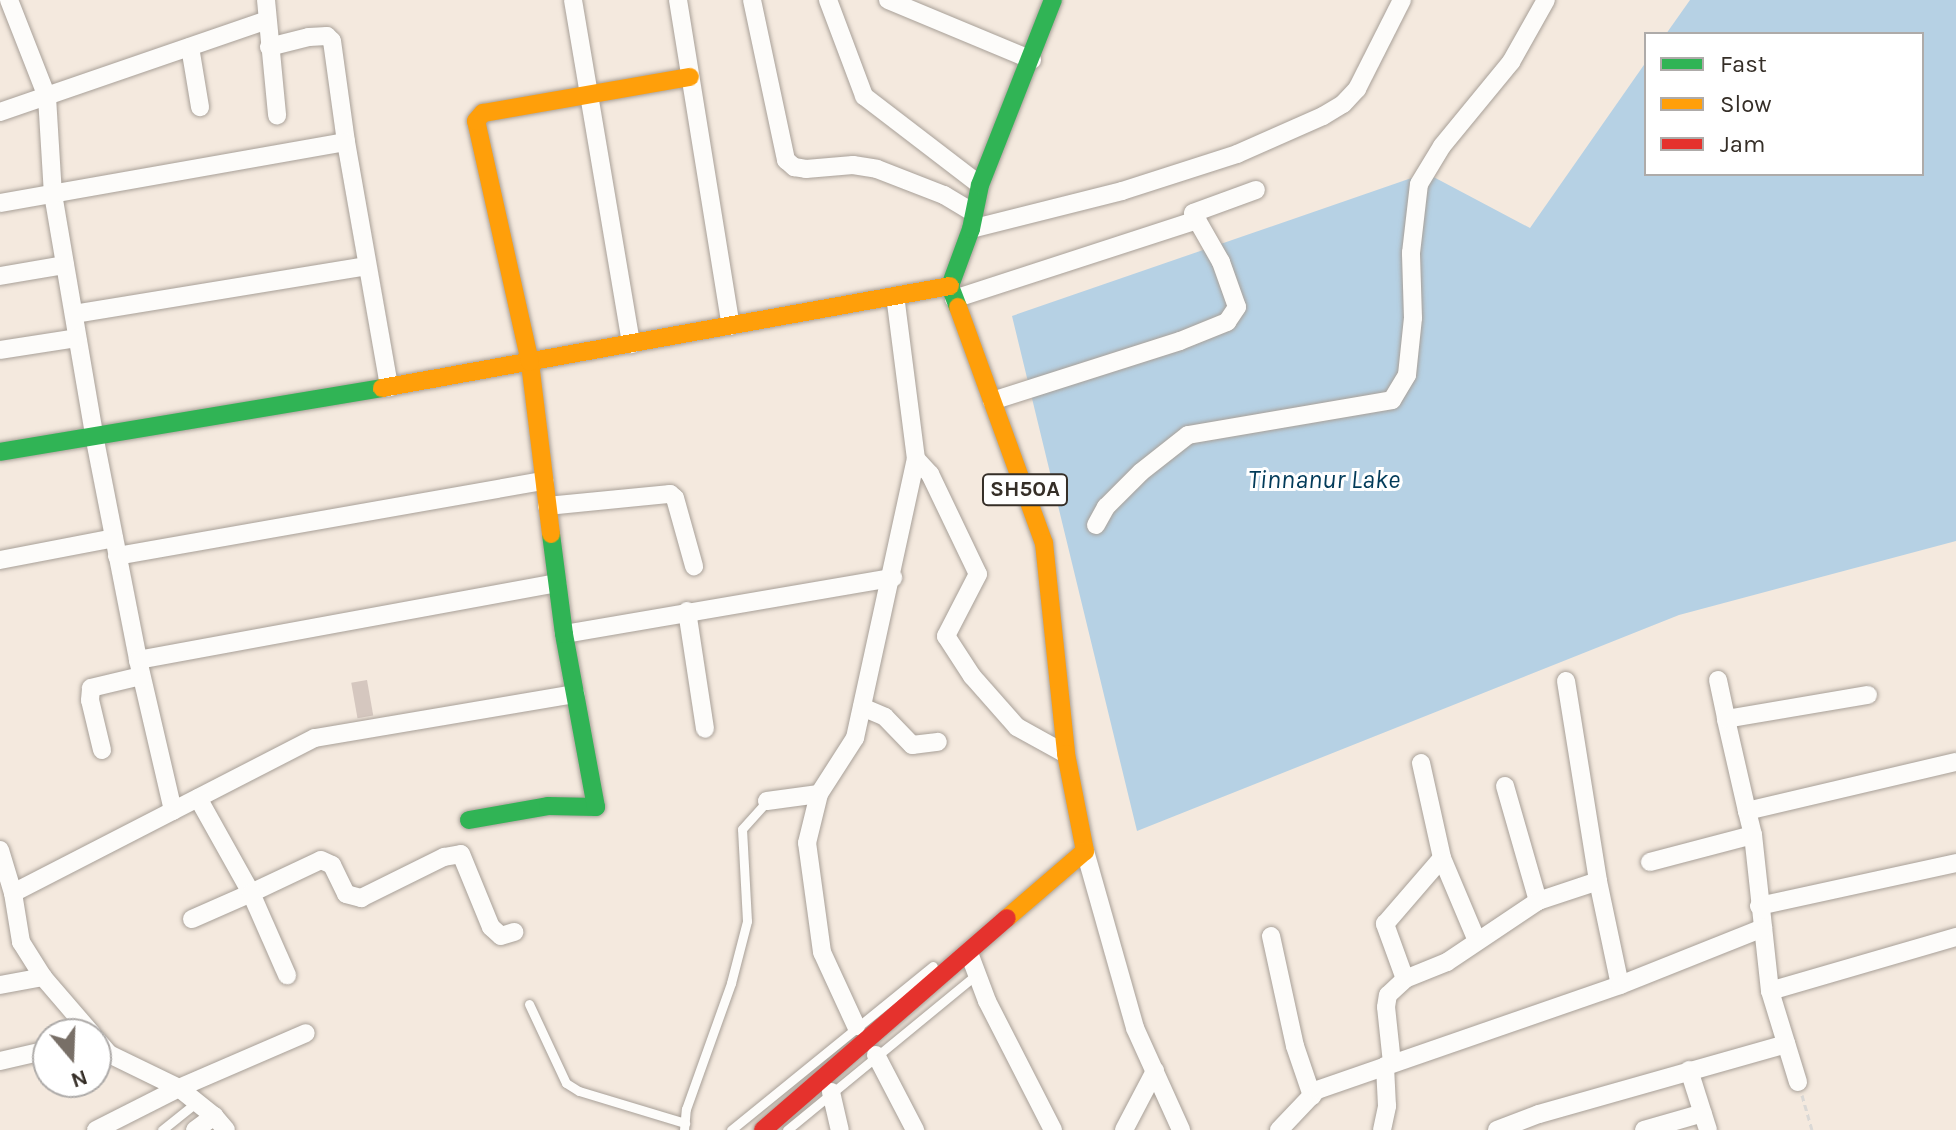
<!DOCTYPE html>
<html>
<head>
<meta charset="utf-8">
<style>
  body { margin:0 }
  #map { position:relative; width:1956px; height:1130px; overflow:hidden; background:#f4e9de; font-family:Karla,sans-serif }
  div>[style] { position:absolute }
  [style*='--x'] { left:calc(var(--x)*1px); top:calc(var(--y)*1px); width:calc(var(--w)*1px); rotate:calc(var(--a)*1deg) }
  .water>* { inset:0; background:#b6d1e4 }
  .building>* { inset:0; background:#d5c7bf; transform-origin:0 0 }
  .path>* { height:3px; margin-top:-1.5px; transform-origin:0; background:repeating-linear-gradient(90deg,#dad8d5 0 6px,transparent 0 10px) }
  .roads { filter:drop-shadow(0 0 2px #a8a098) drop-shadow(0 0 2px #a8a098) }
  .lane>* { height:9px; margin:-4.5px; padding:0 4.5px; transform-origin:4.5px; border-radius:4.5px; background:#fdfcfa }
  .street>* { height:18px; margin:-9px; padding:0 9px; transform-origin:9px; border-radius:9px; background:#fdfcfa }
  .fast>* { height:18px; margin:-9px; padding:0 9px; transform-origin:9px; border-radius:9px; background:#30b455 }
  .slow>* { height:18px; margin:-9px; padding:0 9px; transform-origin:9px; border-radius:9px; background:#ff9f0a }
  .jam>* { height:18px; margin:-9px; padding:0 9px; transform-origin:9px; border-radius:9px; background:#e5322d }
  span { translate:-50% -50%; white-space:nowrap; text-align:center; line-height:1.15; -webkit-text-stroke:6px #fff; paint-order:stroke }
  .shield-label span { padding:2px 6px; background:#fff; border:2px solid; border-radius:6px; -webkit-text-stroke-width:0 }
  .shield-label { font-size:22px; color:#352e27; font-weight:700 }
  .water-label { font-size:26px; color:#023b59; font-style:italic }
  .legend { position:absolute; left:1644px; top:32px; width:280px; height:144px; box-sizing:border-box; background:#fff; border:2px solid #aeaba9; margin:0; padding:10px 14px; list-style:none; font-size:24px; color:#352e27 }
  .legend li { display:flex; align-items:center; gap:16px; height:40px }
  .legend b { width:40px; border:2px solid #aeaba9 }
  .north { position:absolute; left:32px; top:1018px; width:80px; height:80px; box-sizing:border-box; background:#fff; border:2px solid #aeaba9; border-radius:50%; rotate:161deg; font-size:22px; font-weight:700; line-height:32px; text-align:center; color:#352e27 }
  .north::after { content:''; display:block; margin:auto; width:28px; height:36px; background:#786f67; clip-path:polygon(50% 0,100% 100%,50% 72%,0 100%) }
</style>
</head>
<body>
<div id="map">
  <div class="water">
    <i style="clip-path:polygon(1690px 0,1956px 0,1956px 541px,1679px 615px,1137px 831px,1012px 316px,1426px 173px,1530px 228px,1646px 62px,1646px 174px,1922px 174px,1922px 34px,1666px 34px)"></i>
  </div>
  <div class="building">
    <i style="left:367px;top:680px;width:36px;height:16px;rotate:80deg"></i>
  </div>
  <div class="path">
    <i style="--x:1802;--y:1095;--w:36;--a:74"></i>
  </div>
  <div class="roads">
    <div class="lane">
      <i style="--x:529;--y:1004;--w:87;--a:64.9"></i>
      <i style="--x:566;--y:1083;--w:15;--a:32"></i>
      <i style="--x:579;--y:1091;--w:111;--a:16.8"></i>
      <i style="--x:162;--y:1130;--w:45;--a:-38.7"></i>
      <i style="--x:684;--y:1130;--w:21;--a:-85"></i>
      <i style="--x:686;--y:1109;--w:134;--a:-70.3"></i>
      <i style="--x:731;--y:983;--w:64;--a:-75.5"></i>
      <i style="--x:747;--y:921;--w:92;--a:-93.1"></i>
      <i style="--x:742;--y:829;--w:38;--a:-48"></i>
      <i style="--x:731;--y:1130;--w:260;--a:-39.1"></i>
      <i style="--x:787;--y:1130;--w:246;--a:-39.4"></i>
    </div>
    <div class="street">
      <i style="--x:9;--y:0;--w:104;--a:68.6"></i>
      <i style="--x:47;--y:97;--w:97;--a:86.5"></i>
      <i style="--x:53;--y:194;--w:244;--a:80.3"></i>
      <i style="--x:94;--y:435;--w:229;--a:78.9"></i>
      <i style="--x:138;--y:660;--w:155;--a:76.9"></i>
      <i style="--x:266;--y:0;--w:116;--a:84.5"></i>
      <i style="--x:573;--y:0;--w:349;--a:80.4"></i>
      <i style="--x:678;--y:0;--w:330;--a:80.8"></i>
      <i style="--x:752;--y:0;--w:164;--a:78"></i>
      <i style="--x:786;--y:160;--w:11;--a:41"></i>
      <i style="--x:794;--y:167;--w:12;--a:9"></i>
      <i style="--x:806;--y:169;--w:47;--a:-4.9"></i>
      <i style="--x:853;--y:165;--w:24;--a:9"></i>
      <i style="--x:877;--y:169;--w:72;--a:21.2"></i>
      <i style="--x:944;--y:195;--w:35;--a:31"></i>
      <i style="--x:828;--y:0;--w:103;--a:69.4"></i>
      <i style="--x:864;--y:96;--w:146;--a:37.5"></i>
      <i style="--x:888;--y:0;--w:156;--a:22.6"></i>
      <i style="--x:190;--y:47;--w:61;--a:80.5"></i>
      <i style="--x:269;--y:47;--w:41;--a:-14"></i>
      <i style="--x:309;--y:37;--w:18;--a:-3"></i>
      <i style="--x:327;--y:36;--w:7;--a:45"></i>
      <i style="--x:332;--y:41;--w:102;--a:82.1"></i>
      <i style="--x:346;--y:142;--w:249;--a:80"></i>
      <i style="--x:0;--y:112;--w:282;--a:-19"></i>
      <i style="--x:0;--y:203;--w:351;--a:-10"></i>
      <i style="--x:971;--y:229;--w:156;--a:-14.1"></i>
      <i style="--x:1122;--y:191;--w:121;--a:-17.8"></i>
      <i style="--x:1237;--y:154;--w:94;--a:-23.8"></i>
      <i style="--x:1323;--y:116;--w:23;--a:-31"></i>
      <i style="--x:1343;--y:104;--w:21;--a:-47"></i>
      <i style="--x:1357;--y:89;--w:100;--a:-63.2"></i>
      <i style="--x:0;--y:276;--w:66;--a:-9.6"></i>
      <i style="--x:954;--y:299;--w:256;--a:-18"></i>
      <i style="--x:74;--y:314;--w:297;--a:-9.3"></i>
      <i style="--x:0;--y:350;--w:78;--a:-8.9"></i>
      <i style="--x:992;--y:401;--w:197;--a:-17.7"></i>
      <i style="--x:1180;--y:341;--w:51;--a:-22"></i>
      <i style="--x:1227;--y:322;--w:18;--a:-56"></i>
      <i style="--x:1237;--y:307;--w:48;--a:-109.6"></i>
      <i style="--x:1221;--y:262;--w:56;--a:-119.7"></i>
      <i style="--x:1193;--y:213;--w:67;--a:-20.1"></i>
      <i style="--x:916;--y:459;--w:21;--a:47"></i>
      <i style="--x:930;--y:474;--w:111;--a:64.4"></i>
      <i style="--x:978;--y:574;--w:70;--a:117.3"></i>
      <i style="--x:946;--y:636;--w:48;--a:57"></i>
      <i style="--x:972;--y:676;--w:68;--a:48.6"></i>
      <i style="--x:1017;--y:727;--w:56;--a:28.9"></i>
      <i style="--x:547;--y:506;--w:124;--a:-5.6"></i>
      <i style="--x:670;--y:494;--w:6;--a:39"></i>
      <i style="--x:675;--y:498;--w:71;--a:74.4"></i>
      <i style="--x:1096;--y:525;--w:21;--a:-61"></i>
      <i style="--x:1106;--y:507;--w:49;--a:-45"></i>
      <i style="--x:1141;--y:472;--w:60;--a:-38.2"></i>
      <i style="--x:1188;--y:435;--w:207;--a:-9.7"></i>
      <i style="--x:1392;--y:400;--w:29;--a:-59"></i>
      <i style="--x:1407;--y:375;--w:57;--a:-84"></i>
      <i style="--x:1413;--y:318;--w:65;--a:-91.8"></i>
      <i style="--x:1411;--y:253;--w:69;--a:-83.4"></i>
      <i style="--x:1419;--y:184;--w:44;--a:-58.8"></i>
      <i style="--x:1442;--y:146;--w:109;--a:-50.6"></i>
      <i style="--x:1511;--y:62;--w:71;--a:-60.6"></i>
      <i style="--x:117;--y:556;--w:434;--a:-10"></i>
      <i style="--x:0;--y:560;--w:116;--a:-10.9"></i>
      <i style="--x:687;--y:611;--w:119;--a:81.3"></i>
      <i style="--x:564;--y:634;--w:334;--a:-9.7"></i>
      <i style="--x:138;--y:660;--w:426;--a:-10.4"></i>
      <i style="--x:1718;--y:680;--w:40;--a:78"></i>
      <i style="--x:1566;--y:681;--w:203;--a:80.9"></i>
      <i style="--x:1598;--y:881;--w:106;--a:78.1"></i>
      <i style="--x:862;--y:707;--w:25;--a:23"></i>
      <i style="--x:885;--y:717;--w:39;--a:46"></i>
      <i style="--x:912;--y:745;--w:26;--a:-7"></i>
      <i style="--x:102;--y:750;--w:51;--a:-103.5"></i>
      <i style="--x:90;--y:700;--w:12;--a:-85"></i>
      <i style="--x:91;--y:688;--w:51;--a:-13.5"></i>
      <i style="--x:1421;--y:763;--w:97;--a:77.5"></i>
      <i style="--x:1442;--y:858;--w:90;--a:67.1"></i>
      <i style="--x:1505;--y:786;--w:120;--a:74"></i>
      <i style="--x:198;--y:798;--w:109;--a:60.8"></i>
      <i style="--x:251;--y:893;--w:77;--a:-25.2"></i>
      <i style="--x:321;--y:860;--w:12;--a:24"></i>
      <i style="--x:332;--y:865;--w:32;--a:64"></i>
      <i style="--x:346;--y:894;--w:16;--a:15"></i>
      <i style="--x:361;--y:898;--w:93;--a:-26.3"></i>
      <i style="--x:444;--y:857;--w:17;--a:-10"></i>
      <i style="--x:461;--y:854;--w:79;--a:67.7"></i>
      <i style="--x:491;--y:927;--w:13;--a:42"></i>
      <i style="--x:501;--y:936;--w:14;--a:-17"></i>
      <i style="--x:767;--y:801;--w:52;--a:-7.7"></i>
      <i style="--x:1747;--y:811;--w:94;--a:-102.9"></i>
      <i style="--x:1726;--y:719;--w:144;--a:-9.6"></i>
      <i style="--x:0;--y:850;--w:45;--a:73.2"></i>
      <i style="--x:13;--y:893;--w:50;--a:80.7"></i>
      <i style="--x:21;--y:942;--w:41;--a:57.8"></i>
      <i style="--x:43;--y:977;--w:75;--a:49.3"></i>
      <i style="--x:1085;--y:851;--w:184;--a:74.2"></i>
      <i style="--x:1135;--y:1028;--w:112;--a:65.7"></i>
      <i style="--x:1650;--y:862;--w:106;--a:-14.7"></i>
      <i style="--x:13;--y:893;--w:339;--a:-27.2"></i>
      <i style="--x:315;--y:738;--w:264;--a:-9.6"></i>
      <i style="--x:1759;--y:906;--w:202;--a:-12.3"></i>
      <i style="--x:192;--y:919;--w:64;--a:-23.8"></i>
      <i style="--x:251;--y:893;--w:90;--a:66.3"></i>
      <i style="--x:1271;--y:936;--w:113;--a:77.7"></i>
      <i style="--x:1295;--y:1046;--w:53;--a:71.2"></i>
      <i style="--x:969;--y:953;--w:51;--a:69.4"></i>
      <i style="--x:987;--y:1001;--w:145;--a:62.9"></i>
      <i style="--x:1405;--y:979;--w:59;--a:-110"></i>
      <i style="--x:1385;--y:924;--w:87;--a:-49.2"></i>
      <i style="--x:0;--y:985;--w:44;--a:-10.5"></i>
      <i style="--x:1770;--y:991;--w:194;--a:-16.2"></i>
      <i style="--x:856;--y:1026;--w:81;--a:-114.7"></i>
      <i style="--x:822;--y:952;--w:110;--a:-97.8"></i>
      <i style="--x:807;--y:843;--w:50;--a:-76.2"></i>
      <i style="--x:819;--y:794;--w:67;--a:-57.3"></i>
      <i style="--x:855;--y:738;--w:286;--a:-77.7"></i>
      <i style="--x:916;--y:459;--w:164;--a:-97.3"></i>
      <i style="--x:96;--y:1039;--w:20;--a:49"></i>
      <i style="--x:109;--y:1054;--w:78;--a:25.9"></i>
      <i style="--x:179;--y:1088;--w:45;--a:38.7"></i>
      <i style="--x:214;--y:1116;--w:18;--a:49"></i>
      <i style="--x:876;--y:1055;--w:85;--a:62.5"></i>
      <i style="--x:0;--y:1061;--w:49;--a:-12.9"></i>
      <i style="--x:1392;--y:1063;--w:56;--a:-96.1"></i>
      <i style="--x:1386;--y:1007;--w:12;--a:-81"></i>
      <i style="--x:1388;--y:995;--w:23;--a:-43"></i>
      <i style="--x:1405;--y:979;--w:45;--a:-22"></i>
      <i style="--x:1447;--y:962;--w:110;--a:-33.8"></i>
      <i style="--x:1538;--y:901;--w:63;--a:-18.4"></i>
      <i style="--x:1689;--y:1070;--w:63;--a:72.4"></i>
      <i style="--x:1798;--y:1082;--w:95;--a:-107.1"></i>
      <i style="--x:1770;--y:991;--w:157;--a:-96.2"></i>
      <i style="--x:1753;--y:835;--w:25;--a:-104"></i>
      <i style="--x:1747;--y:811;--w:215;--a:-13.2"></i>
      <i style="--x:831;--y:1092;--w:39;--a:77"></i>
      <i style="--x:96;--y:1130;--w:93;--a:-26.8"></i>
      <i style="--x:179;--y:1088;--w:138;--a:-23.4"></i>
      <i style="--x:195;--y:1130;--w:24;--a:-36"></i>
      <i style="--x:1124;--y:1130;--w:67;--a:-62.3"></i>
      <i style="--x:1279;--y:1130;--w:55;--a:-46.5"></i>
      <i style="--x:1317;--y:1090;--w:321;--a:-19.1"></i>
      <i style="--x:1620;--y:985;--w:154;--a:-21.7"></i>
      <i style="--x:1382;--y:1130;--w:25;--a:-78"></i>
      <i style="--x:1387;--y:1106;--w:40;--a:-92.9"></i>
      <i style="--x:1497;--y:1130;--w:45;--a:-20.9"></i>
      <i style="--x:1539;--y:1114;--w:257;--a:-15.8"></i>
      <i style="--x:1644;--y:1130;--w:61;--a:-16.1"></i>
    </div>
    <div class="fast">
      <i style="--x:958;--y:307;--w:22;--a:-111"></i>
      <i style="--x:950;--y:286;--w:61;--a:-69.8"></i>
      <i style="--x:971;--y:229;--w:45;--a:-78.4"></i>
      <i style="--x:980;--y:185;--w:199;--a:-68.5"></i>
      <i style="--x:0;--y:452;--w:387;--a:-9.5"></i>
      <i style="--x:469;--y:820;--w:80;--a:-10"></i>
      <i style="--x:548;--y:806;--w:48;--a:1.2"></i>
      <i style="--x:596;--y:807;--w:176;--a:-100.5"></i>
      <i style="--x:564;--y:634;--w:101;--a:-97.4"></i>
    </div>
    <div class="slow">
      <i style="--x:958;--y:307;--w:251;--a:70"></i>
      <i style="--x:1044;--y:543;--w:212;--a:84"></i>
      <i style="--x:1066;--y:754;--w:99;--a:78.9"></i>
      <i style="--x:1085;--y:851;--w:103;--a:139.3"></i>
      <i style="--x:382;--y:388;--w:577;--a:-10.18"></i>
      <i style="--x:551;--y:534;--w:173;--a:-97"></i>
      <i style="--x:530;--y:362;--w:247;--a:-102.6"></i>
      <i style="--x:476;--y:121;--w:11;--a:-49"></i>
      <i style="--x:483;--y:113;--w:210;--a:-9.9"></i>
    </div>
    <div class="jam">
      <i style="--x:763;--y:1130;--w:323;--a:-41"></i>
    </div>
  </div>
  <div class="shield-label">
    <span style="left:1025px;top:490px">SH50A</span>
  </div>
  <div class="water-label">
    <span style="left:1324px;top:480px">Tinnanur Lake</span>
  </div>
  <ul class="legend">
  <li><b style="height:10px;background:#30b455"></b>Fast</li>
  <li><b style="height:10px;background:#ff9f0a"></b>Slow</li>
  <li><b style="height:10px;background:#e5322d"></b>Jam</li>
  </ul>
  <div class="north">N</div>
</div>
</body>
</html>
